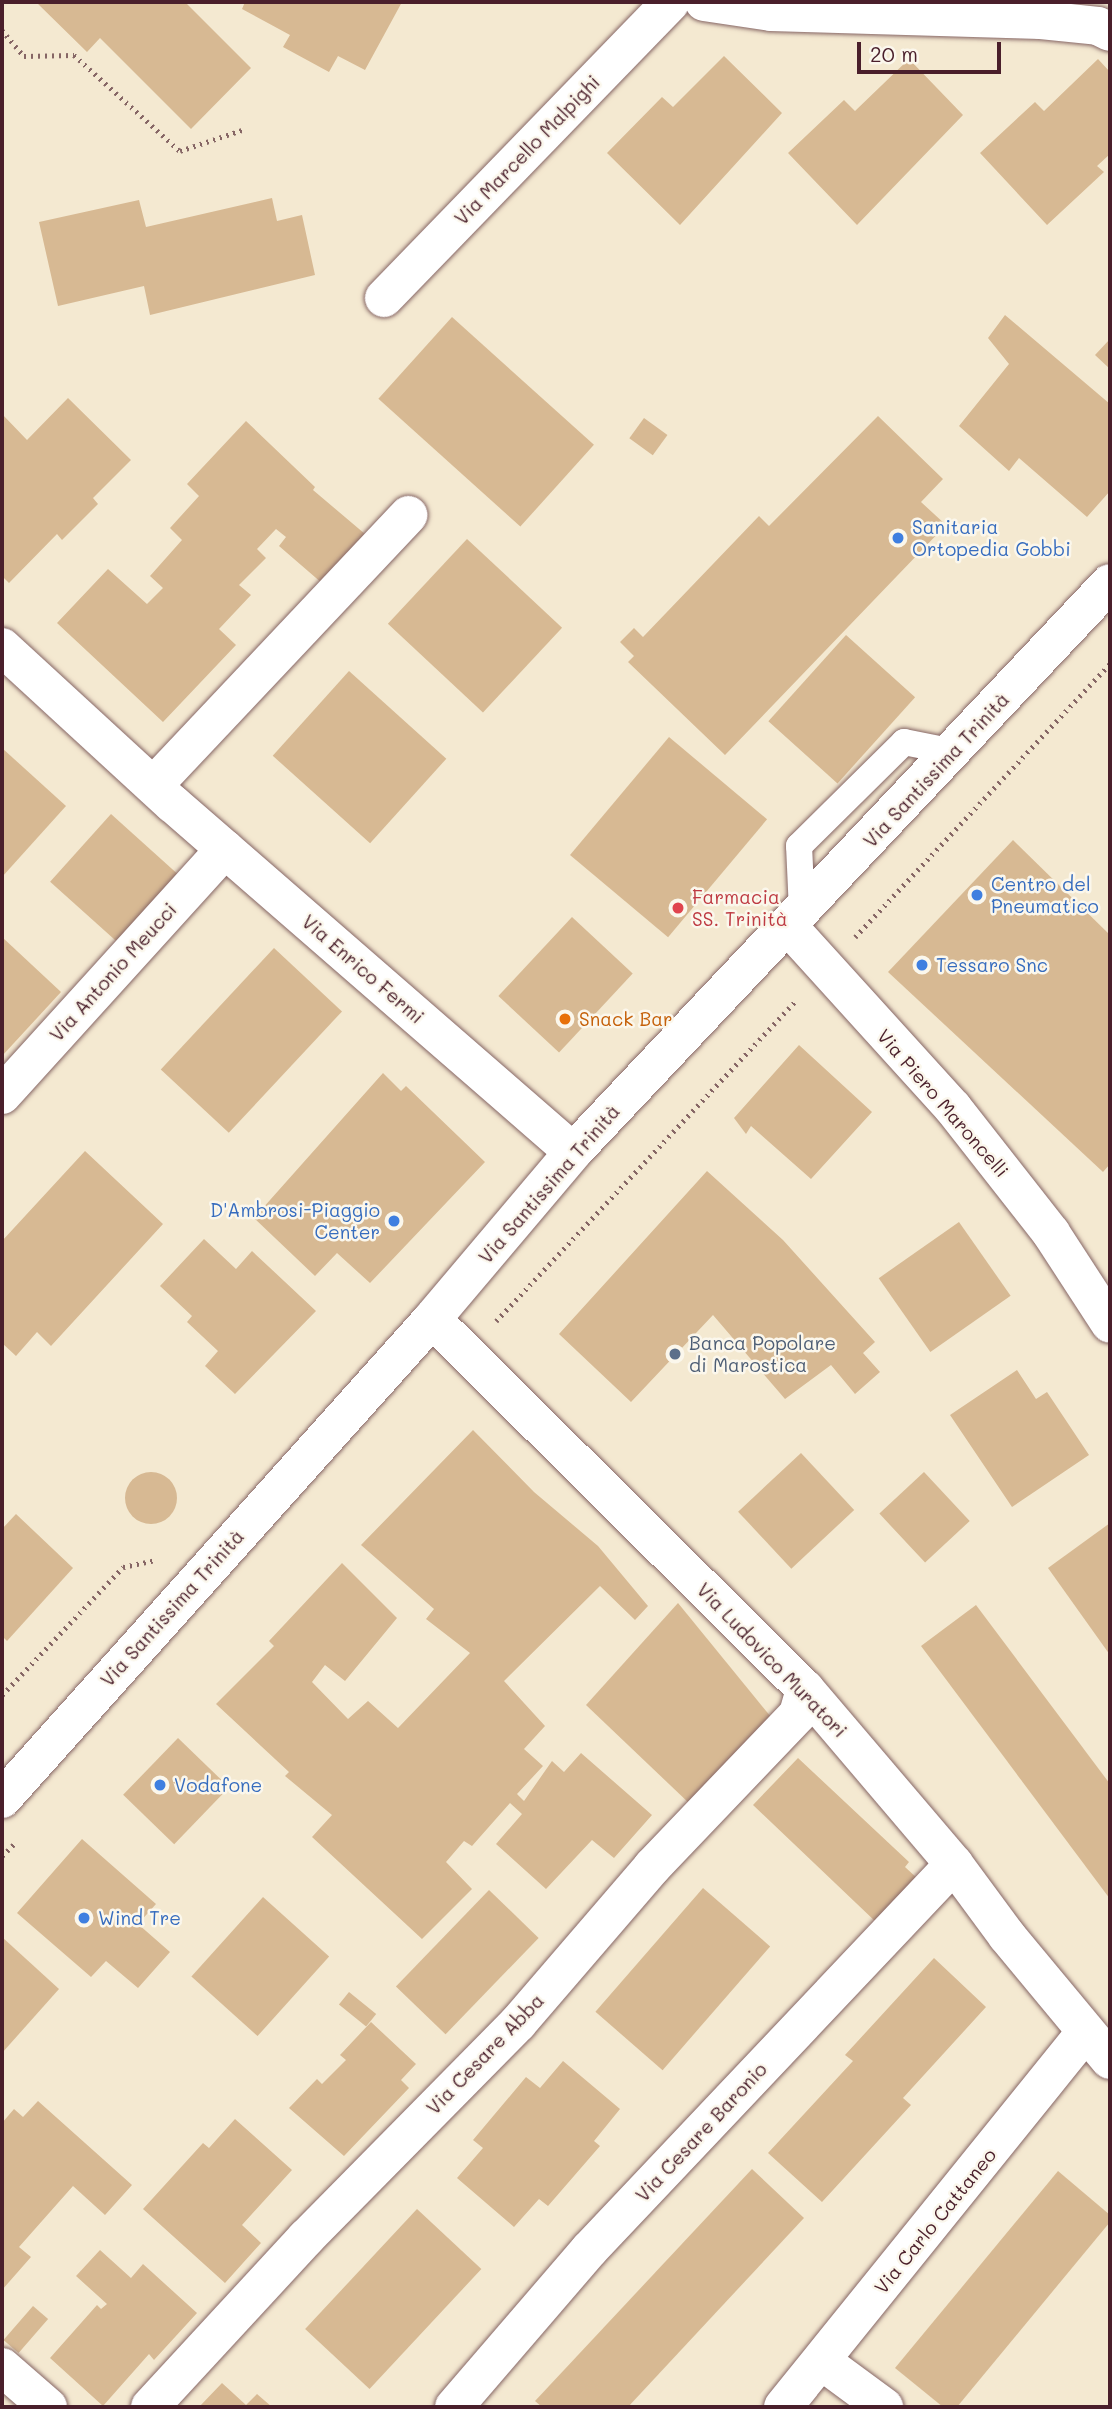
<!DOCTYPE html>
<html>
<head>
<meta charset="utf-8">
<style>
  body { margin:0 }
  #map { position:relative; width:1112px; height:2409px; overflow:hidden; background:#f4e9d1; font-family:Mali,sans-serif }
  div>[style] { position:absolute }
  [style*='--x'] { left:calc(var(--x)*1px); top:calc(var(--y)*1px); width:calc(var(--w)*1px); rotate:calc(var(--a)*1deg) }
  .building>* { inset:0; background:#d7b993; transform-origin:0 0 }
  .round { border-radius:50% }
  .path>* { height:4.5px; margin-top:-2.25px; transform-origin:0; background:repeating-linear-gradient(90deg,#866665 0 2px,transparent 0 7px) }
  .roads { filter:drop-shadow(0 0 2px #866665) drop-shadow(0 0 2px #866665) }
  .lane>* { height:26px; margin:-13px; padding:0 13px; transform-origin:13px; border-radius:13px; background:#fff }
  .street>* { height:38px; margin:-19px; padding:0 19px; transform-origin:19px; border-radius:19px; background:#fff }
  .secondary>* { height:38px; margin:-19px; padding:0 19px; transform-origin:19px; border-radius:19px; background:#fff }
  .primary>* { height:38px; margin:-19px; padding:0 19px; transform-origin:19px; border-radius:19px; background:#fff }
  .dots>* { width:19px; height:19px; translate:-50% -50%; box-sizing:border-box; border:4px solid #fbf7ec; border-radius:50% }
  span { translate:-50% -50%; white-space:nowrap; text-align:center; line-height:1.15; -webkit-text-stroke:5px #fbf7ec; paint-order:stroke }
  .street-label { font-size:19px; color:#4a1f2b }
  .shop-label { font-size:19px; color:#366cbe }
  .left { translate:0 -50%; text-align:left }
  .right { translate:-100% -50%; text-align:right }
  .health-label { font-size:19px; color:#be3a42 }
  .food-label { font-size:19px; color:#c56008 }
  .service-label { font-size:19px; color:#4e5e75 }
  .frame { position:absolute; inset:0; border:4px solid #4a1f2b; pointer-events:none }
  .scale { position:absolute; left:857px; top:42px; width:144px; height:32px; box-sizing:border-box; border:4px solid #4a1f2b; border-top:0; padding-left:9px; font-size:21px; line-height:24px; white-space:nowrap; color:#4a1f2b; -webkit-text-stroke:5px #fbf7ec; paint-order:stroke }
</style>
</head>
<body>
<div id="map">
  <div class="building">
    <i style="clip-path:polygon(36px 2px,185px 2px,251px 68px,191px 129px,100px 38px,87px 52px)"></i>
    <i style="clip-path:polygon(245px 2px,402px 2px,365px 70px,338px 56px,329px 72px,283px 47px,290px 35px,242px 9px)"></i>
    <i style="clip-path:polygon(724px 56px,782px 113px,680px 225px,607px 153px,662px 97px,673px 107px)"></i>
    <i style="clip-path:polygon(909px 59px,963px 115px,857px 225px,788px 153px,844px 100px,855px 111px)"></i>
    <i style="clip-path:polygon(1098px 59px,1110px 72px,1110px 154px,1097px 166px,1104px 172px,1047px 225px,980px 153px,1035px 102px,1044px 111px)"></i>
    <i style="clip-path:polygon(272px 198px,277px 221px,302px 215px,315px 275px,150px 315px,144px 286px,58px 306px,39px 222px,139px 200px,146px 227px)"></i>
    <i style="clip-path:polygon(1005px 315px,1110px 404px,1110px 491px,1087px 517px,1019px 458px,1009px 471px,959px 426px,1009px 364px,988px 338px)"></i>
    <i style="left:452px;top:317px;width:191px;height:110px;rotate:42deg"></i>
    <i style="clip-path:polygon(1110px 339px,1110px 369px,1095px 355px)"></i>
    <i style="clip-path:polygon(68px 398px,131px 460px,93px 498px,98px 504px,62px 540px,57px 534px,9px 583px,2px 576px,2px 414px,27px 440px)"></i>
    <i style="clip-path:polygon(878px 416px,943px 479px,921px 502px,946px 525px,725px 755px,628px 662px,634px 656px,620px 642px,634px 628px,643px 637px,759px 516px,769px 526px)"></i>
    <i style="left:644px;top:418px;width:29px;height:25px;rotate:36deg"></i>
    <i style="clip-path:polygon(246px 421px,315px 487px,313px 490px,365px 534px,323px 584px,279px 546px,286px 537px,276px 529px,257px 549px,266px 558px,239px 585px,251px 595px,219px 629px,236px 645px,163px 722px,57px 623px,108px 569px,147px 604px,163px 588px,150px 576px,182px 540px,170px 528px,199px 496px,187px 484px)"></i>
    <i style="left:467px;top:539px;width:130px;height:116px;rotate:43deg"></i>
    <i style="left:846px;top:635px;width:93px;height:116px;rotate:42deg"></i>
    <i style="left:349px;top:671px;width:131px;height:114px;rotate:42deg"></i>
    <i style="left:669px;top:737px;width:128px;height:154px;rotate:40deg"></i>
    <i style="clip-path:polygon(2px 748px,66px 806px,2px 877px)"></i>
    <i style="left:111px;top:814px;width:93px;height:91px;rotate:42deg"></i>
    <i style="clip-path:polygon(1013px 840px,1110px 935px,1110px 1164px,1103px 1172px,888px 972px)"></i>
    <i style="left:572px;top:917px;width:83px;height:108px;rotate:43deg"></i>
    <i style="clip-path:polygon(2px 937px,61px 992px,2px 1056px)"></i>
    <i style="left:274px;top:948px;width:93px;height:166px;rotate:43deg"></i>
    <i style="clip-path:polygon(799px 1045px,872px 1112px,811px 1179px,751px 1126px,746px 1134px,734px 1118px)"></i>
    <i style="clip-path:polygon(383px 1073px,401px 1091px,406px 1086px,485px 1162px,370px 1283px,337px 1253px,315px 1276px,254px 1218px)"></i>
    <i style="clip-path:polygon(85px 1151px,163px 1224px,51px 1346px,37px 1332px,16px 1356px,2px 1343px,2px 1241px)"></i>
    <i style="clip-path:polygon(707px 1171px,783px 1240px,875px 1342px,863px 1353px,880px 1372px,855px 1394px,831px 1365px,785px 1399px,713px 1315px,631px 1402px,559px 1334px)"></i>
    <i style="left:959px;top:1222px;width:90px;height:98px;rotate:55deg"></i>
    <i style="clip-path:polygon(204px 1239px,236px 1269px,252px 1251px,316px 1311px,235px 1394px,205px 1366px,218px 1351px,187px 1322px,192px 1316px,160px 1286px)"></i>
    <i style="clip-path:polygon(1017px 1370px,1036px 1399px,1047px 1392px,1089px 1455px,1012px 1507px,950px 1415px)"></i>
    <i style="clip-path:polygon(473px 1430px,534px 1492px,598px 1546px,648px 1606px,635px 1620px,600px 1586px,504px 1681px,545px 1726px,524px 1749px,543px 1766px,517px 1794px,524px 1801px,552px 1761px,564px 1772px,581px 1753px,652px 1815px,614px 1858px,592px 1840px,546px 1889px,496px 1844px,522px 1814px,510px 1803px,472px 1846px,464px 1841px,446px 1862px,472px 1889px,422px 1939px,312px 1837px,332px 1815px,285px 1776px,289px 1772px,216px 1704px,274px 1646px,269px 1641px,342px 1563px,397px 1618px,345px 1681px,325px 1665px,312px 1682px,348px 1719px,368px 1701px,398px 1728px,470px 1653px,426px 1619px,434px 1609px,361px 1545px)"></i>
    <i style="left:801px;top:1453px;width:78px;height:86px;rotate:47deg"></i>
    <i style="left:924px;top:1472px;width:67px;height:61px;rotate:47deg"></i>
    <i class="round" style="left:125px;top:1472px;width:52px;height:52px"></i>
    <i style="clip-path:polygon(16px 1514px,73px 1568px,7px 1641px,2px 1636px,2px 1529px)"></i>
    <i style="clip-path:polygon(1110px 1523px,1110px 1655px,1048px 1568px)"></i>
    <i style="clip-path:polygon(678px 1603px,771px 1717px,691px 1805px,586px 1705px)"></i>
    <i style="clip-path:polygon(976px 1605px,1110px 1784px,1110px 1899px,921px 1646px)"></i>
    <i style="left:178px;top:1738px;width:71px;height:79px;rotate:44deg"></i>
    <i style="clip-path:polygon(798px 1758px,909px 1862px,905px 1867px,918px 1879px,877px 1923px,753px 1805px)"></i>
    <i style="clip-path:polygon(82px 1839px,156px 1904px,138px 1924px,170px 1952px,138px 1988px,106px 1961px,91px 1977px,17px 1913px)"></i>
    <i style="left:703px;top:1888px;width:89px;height:164px;rotate:41deg"></i>
    <i style="left:489px;top:1890px;width:69px;height:134px;rotate:44deg"></i>
    <i style="left:263px;top:1897px;width:89px;height:107px;rotate:42deg"></i>
    <i style="clip-path:polygon(2px 1937px,59px 1989px,2px 2053px)"></i>
    <i style="clip-path:polygon(934px 1958px,986px 2007px,903px 2098px,911px 2105px,822px 2202px,768px 2153px,853px 2061px,845px 2055px)"></i>
    <i style="left:349px;top:1992px;width:35px;height:16px;rotate:39deg"></i>
    <i style="clip-path:polygon(371px 2022px,416px 2064px,401px 2080px,409px 2088px,344px 2156px,289px 2108px,317px 2079px,322px 2084px,346px 2060px,340px 2055px)"></i>
    <i style="clip-path:polygon(563px 2061px,620px 2109px,594px 2141px,600px 2146px,548px 2206px,539px 2199px,514px 2227px,457px 2178px,483px 2148px,473px 2140px,526px 2077px,540px 2088px)"></i>
    <i style="clip-path:polygon(38px 2101px,132px 2185px,105px 2215px,73px 2186px,19px 2247px,31px 2257px,2px 2290px,2px 2123px,14px 2109px,23px 2117px)"></i>
    <i style="clip-path:polygon(235px 2119px,292px 2170px,242px 2225px,261px 2243px,225px 2283px,143px 2209px,203px 2143px,209px 2148px)"></i>
    <i style="clip-path:polygon(752px 2169px,804px 2218px,628px 2407px,542px 2407px,535px 2401px)"></i>
    <i style="clip-path:polygon(1058px 2171px,1110px 2215px,1110px 2222px,957px 2407px,943px 2407px,895px 2368px)"></i>
    <i style="left:417px;top:2209px;width:88px;height:164px;rotate:43deg"></i>
    <i style="clip-path:polygon(100px 2250px,131px 2278px,143px 2264px,197px 2313px,154px 2360px,149px 2354px,103px 2406px,50px 2358px,97px 2305px,101px 2309px,107px 2304px,76px 2276px)"></i>
    <i style="left:33px;top:2306px;width:20px;height:45px;rotate:41deg"></i>
    <i style="clip-path:polygon(222px 2383px,246px 2405px,257px 2394px,272px 2407px,199px 2407px)"></i>
  </div>
  <div class="path">
    <i style="--x:2;--y:30;--w:34;--a:50"></i>
    <i style="--x:24;--y:56;--w:50;--a:-1.1"></i>
    <i style="--x:74;--y:55;--w:143;--a:42.2"></i>
    <i style="--x:180;--y:151;--w:69;--a:-18.7"></i>
    <i style="--x:855;--y:937;--w:374;--a:-47"></i>
    <i style="--x:496;--y:1321;--w:439;--a:-46.9"></i>
    <i style="--x:2;--y:1695;--w:176;--a:-46.6"></i>
    <i style="--x:123;--y:1567;--w:33;--a:-12"></i>
    <i style="--x:2;--y:1856;--w:20;--a:-45"></i>
  </div>
  <div class="roads">
    <div class="lane">
      <i style="--x:802;--y:911;--w:65;--a:-92.6"></i>
      <i style="--x:799;--y:846;--w:148;--a:-44.7"></i>
      <i style="--x:904;--y:742;--w:51;--a:11.3"></i>
    </div>
    <div class="street">
      <i style="--x:704;--y:2;--w:68;--a:8.5"></i>
      <i style="--x:771;--y:12;--w:270;--a:1.7"></i>
      <i style="--x:1041;--y:20;--w:57;--a:6"></i>
      <i style="--x:1098;--y:26;--w:13;--a:27"></i>
      <i style="--x:384;--y:298;--w:412;--a:-45.9"></i>
      <i style="--x:2;--y:647;--w:232;--a:42.6"></i>
      <i style="--x:173;--y:804;--w:530;--a:41.02"></i>
      <i style="--x:154;--y:785;--w:371;--a:-46.7"></i>
      <i style="--x:788;--y:926;--w:246;--a:47.8"></i>
      <i style="--x:953;--y:1108;--w:159;--a:51.9"></i>
      <i style="--x:1051;--y:1233;--w:108;--a:57"></i>
      <i style="--x:2;--y:1095;--w:332;--a:-47.8"></i>
      <i style="--x:432;--y:1319;--w:525;--a:44.77"></i>
      <i style="--x:805;--y:1689;--w:230;--a:49.6"></i>
      <i style="--x:954;--y:1864;--w:89;--a:53.6"></i>
      <i style="--x:1007;--y:1936;--w:161;--a:50.3"></i>
      <i style="--x:823;--y:2362;--w:76;--a:36.4"></i>
      <i style="--x:150;--y:2407;--w:230;--a:-47.3"></i>
      <i style="--x:306;--y:2238;--w:302;--a:-45.4"></i>
      <i style="--x:518;--y:2023;--w:206;--a:-49.3"></i>
      <i style="--x:652;--y:1867;--w:211;--a:-46.3"></i>
      <i style="--x:798;--y:1714;--w:26;--a:-74"></i>
      <i style="--x:454;--y:2407;--w:207;--a:-49.3"></i>
      <i style="--x:589;--y:2250;--w:531;--a:-46.6"></i>
      <i style="--x:783;--y:2407;--w:481;--a:-51.1"></i>
    </div>
    <div class="secondary">
      <i style="--x:2;--y:2367;--w:61;--a:41"></i>
    </div>
    <div class="primary">
      <i style="--x:2;--y:1799;--w:644;--a:-48.14"></i>
      <i style="--x:432;--y:1319;--w:219;--a:-49.8"></i>
      <i style="--x:573;--y:1152;--w:782;--a:-46.66"></i>
    </div>
  </div>
  <div class="dots">
    <i style="left:898px;top:538px;background:#3f7fe0"></i>
    <i style="left:977px;top:895px;background:#3f7fe0"></i>
    <i style="left:678px;top:908px;background:#e0444e"></i>
    <i style="left:922px;top:965px;background:#3f7fe0"></i>
    <i style="left:565px;top:1019px;background:#e8710a"></i>
    <i style="left:394px;top:1221px;background:#3f7fe0"></i>
    <i style="left:675px;top:1354px;background:#5c6f8a"></i>
    <i style="left:160px;top:1785px;background:#3f7fe0"></i>
    <i style="left:84px;top:1918px;background:#3f7fe0"></i>
  </div>
  <div class="street-label">
    <span style="left:527px;top:150px;rotate:-46deg">Via Marcello Malpighi</span>
    <span style="left:936px;top:770px;rotate:-47deg">Via Santissima Trinità</span>
    <span style="left:363px;top:969px;rotate:41deg">Via Enrico Fermi</span>
    <span style="left:113px;top:972px;rotate:-48deg">Via Antonio Meucci</span>
    <span style="left:943px;top:1103px;rotate:49deg">Via Piero Maroncelli</span>
    <span style="left:549px;top:1184px;rotate:-49deg">Via Santissima Trinità</span>
    <span style="left:172px;top:1608px;rotate:-48deg">Via Santissima Trinità</span>
    <span style="left:772px;top:1660px;rotate:46deg">Via Ludovico Muratori</span>
    <span style="left:485px;top:2054px;rotate:-46deg">Via Cesare Abba</span>
    <span style="left:701px;top:2132px;rotate:-47deg">Via Cesare Baronio</span>
    <span style="left:935px;top:2221px;rotate:-51deg">Via Carlo Cattaneo</span>
  </div>
  <div class="shop-label">
    <span class="left" style="left:912px;top:538px">Sanitaria<br>Ortopedia Gobbi</span>
    <span class="left" style="left:991px;top:895px">Centro del<br>Pneumatico</span>
    <span class="left" style="left:936px;top:965px">Tessaro Snc</span>
    <span class="right" style="left:380px;top:1221px">D'Ambrosi-Piaggio<br>Center</span>
    <span class="left" style="left:174px;top:1785px">Vodafone</span>
    <span class="left" style="left:98px;top:1918px">Wind Tre</span>
  </div>
  <div class="health-label">
    <span class="left" style="left:692px;top:908px">Farmacia<br>SS. Trinità</span>
  </div>
  <div class="food-label">
    <span class="left" style="left:579px;top:1019px">Snack Bar</span>
  </div>
  <div class="service-label">
    <span class="left" style="left:689px;top:1354px">Banca Popolare<br>di Marostica</span>
  </div>
  <div class="frame"></div>
  <div class="scale">20 m</div>
</div>
</body>
</html>
